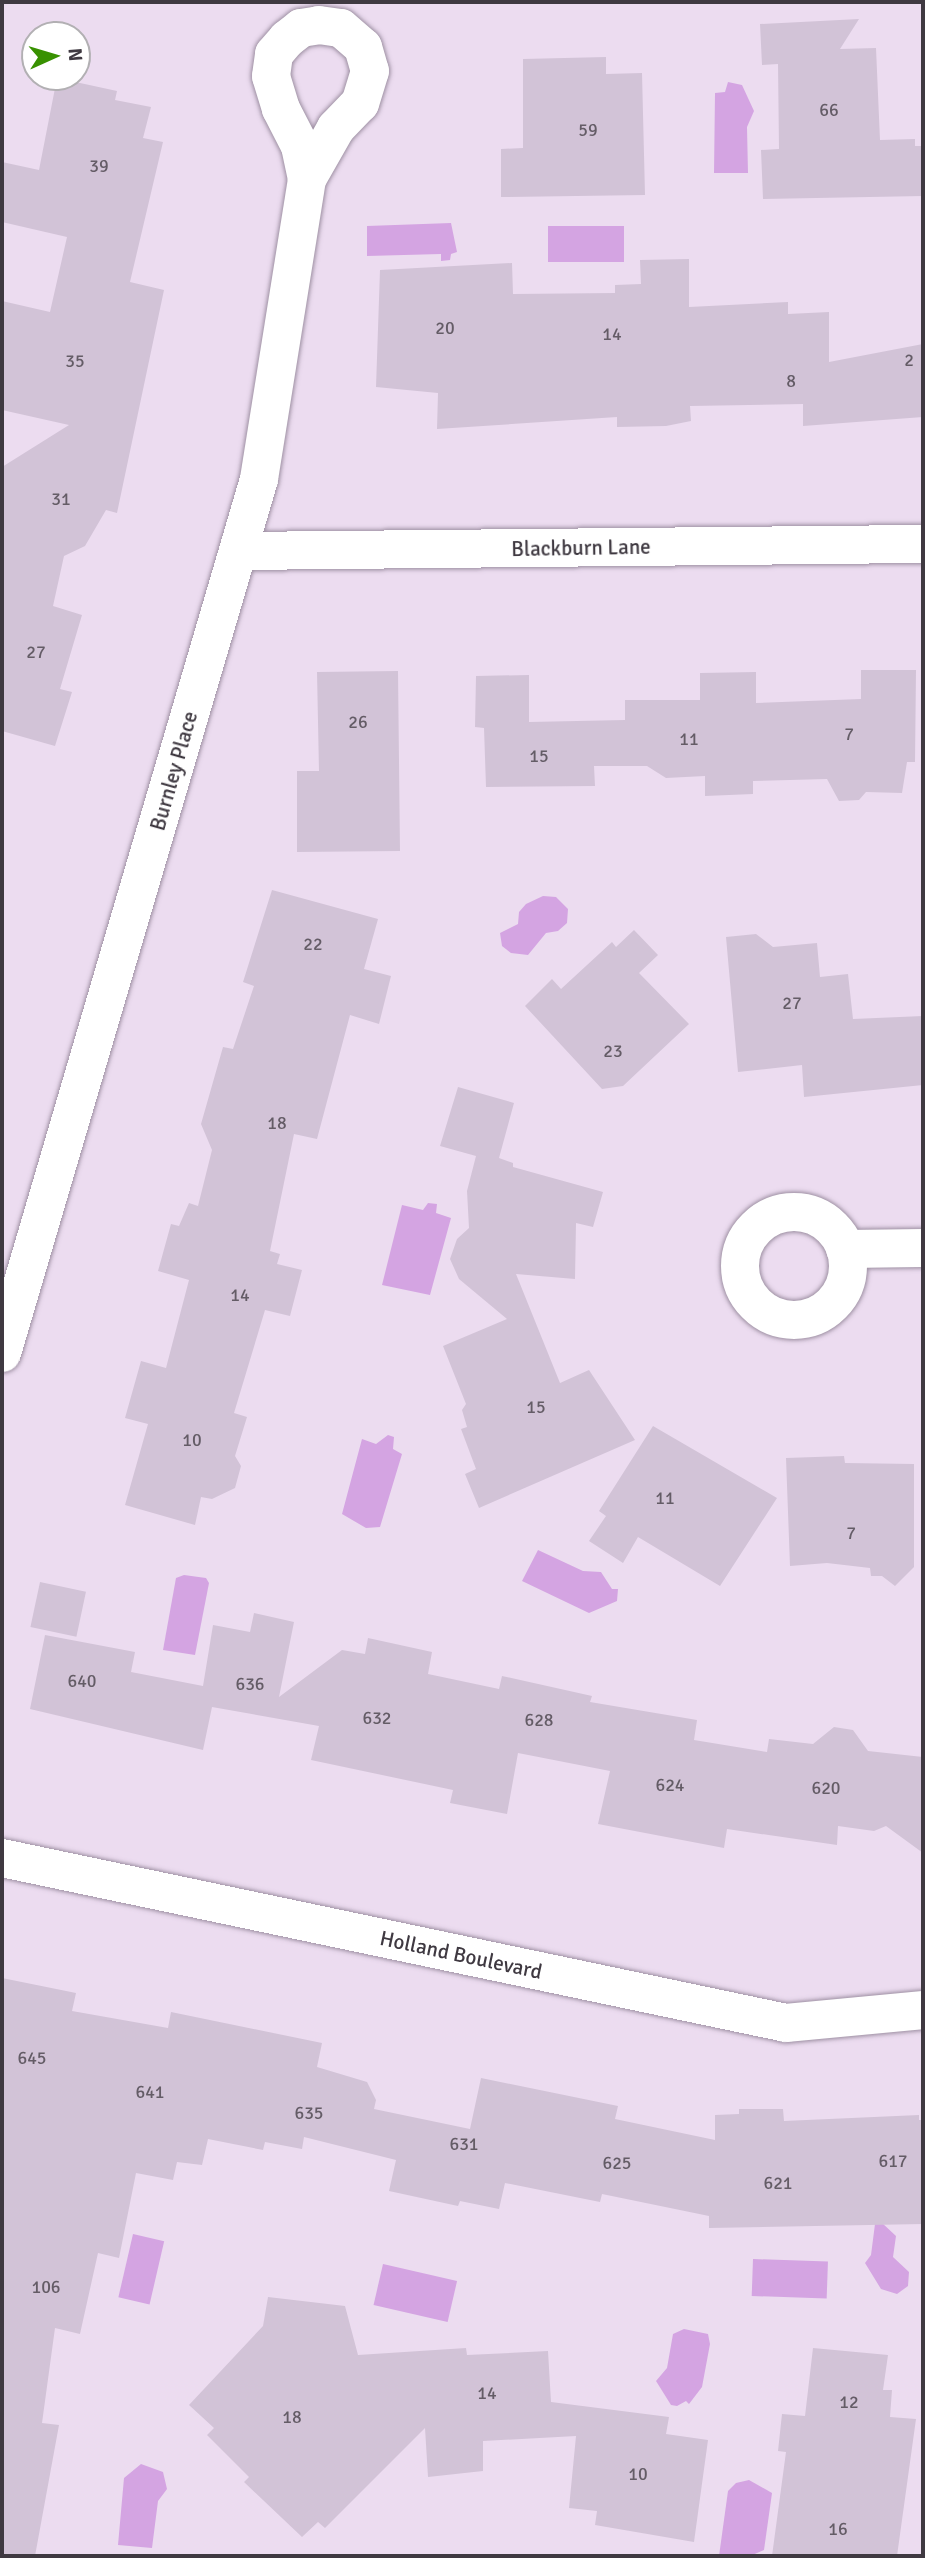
<!DOCTYPE html>
<html>
<head>
<meta charset="utf-8">
<style>
  body { margin:0 }
  #map { position:relative; width:925px; height:2558px; overflow:hidden; background:#ecdcf0; font-family:Signika,sans-serif }
  div>[style] { position:absolute }
  [style*='--x'] { left:calc(var(--x)*1px); top:calc(var(--y)*1px); width:calc(var(--w)*1px); rotate:calc(var(--a)*1deg) }
  .water>* { inset:0; background:#d4a4e2; transform-origin:0 0 }
  .building>* { inset:0; background:#d2c3d7; transform-origin:0 0 }
  .roads { filter:drop-shadow(0 0 2px #9e90a3) drop-shadow(0 0 2px #9e90a3) }
  .minor>* { height:38px; margin:-19px; padding:0 19px; transform-origin:19px; border-radius:19px; background:#fff }
  .minor>.ring { margin:-19px; padding:0; box-sizing:content-box; background:none; border:38px solid #fff; border-radius:50% }
  span { translate:-50% -50%; white-space:nowrap; text-align:center; line-height:1.15; -webkit-text-stroke:5px #fff; paint-order:stroke }
  .number-label { font-size:18px; color:#645c66 }
  .number-label span { -webkit-text-stroke-width:0 }
  .street-label { font-size:21px; color:#3f3941 }
  .frame { position:absolute; inset:0; border:4px solid #3f3941; pointer-events:none }
  .north { position:absolute; left:21px; top:21px; width:70px; height:70px; box-sizing:border-box; background:#fff; border:2px solid #b2b0b3; border-radius:50%; rotate:86deg; font-size:19px; font-weight:700; line-height:28px; text-align:center; color:#3f3941 }
  .north::after { content:''; display:block; margin:auto; width:24px; height:32px; background:#389101; clip-path:polygon(50% 0,100% 100%,50% 72%,0 100%) }
</style>
</head>
<body>
<div id="map">
  <div class="water">
    <i style="clip-path:polygon(728px 82px,742px 85px,754px 111px,747px 127px,748px 173px,714px 173px,715px 93px,725px 92px)"></i>
    <i style="clip-path:polygon(451px 223px,457px 252px,451px 254px,450px 260px,441px 261px,441px 254px,367px 256px,367px 226px)"></i>
    <i style="left:548px;top:226px;width:76px;height:36px"></i>
    <i style="clip-path:polygon(543px 896px,556px 897px,568px 909px,567px 923px,558px 931px,546px 933px,528px 955px,511px 953px,502px 946px,500px 933px,518px 924px,519px 912px,526px 904px)"></i>
    <i style="clip-path:polygon(428px 1203px,437px 1204px,436px 1213px,451px 1218px,430px 1295px,382px 1285px,402px 1205px,423px 1210px)"></i>
    <i style="clip-path:polygon(388px 1435px,394px 1437px,393px 1449px,402px 1454px,380px 1527px,366px 1528px,342px 1514px,362px 1439px,376px 1444px)"></i>
    <i style="clip-path:polygon(538px 1550px,583px 1571px,601px 1572px,612px 1589px,618px 1589px,617px 1601px,589px 1613px,522px 1581px)"></i>
    <i style="clip-path:polygon(184px 1575px,206px 1578px,209px 1583px,195px 1655px,163px 1650px,176px 1578px)"></i>
    <i style="clip-path:polygon(881px 2222px,896px 2236px,893px 2257px,909px 2272px,908px 2286px,897px 2294px,881px 2289px,865px 2263px,871px 2255px,875px 2224px)"></i>
    <i style="left:133px;top:2234px;width:32px;height:65px;rotate:13deg"></i>
    <i style="left:753px;top:2259px;width:75px;height:37px;rotate:2deg"></i>
    <i style="left:383px;top:2264px;width:76px;height:42px;rotate:13deg"></i>
    <i style="clip-path:polygon(684px 2329px,708px 2334px,710px 2344px,702px 2387px,689px 2404px,686px 2401px,677px 2406px,671px 2405px,656px 2381px,667px 2368px,673px 2334px)"></i>
    <i style="clip-path:polygon(141px 2464px,163px 2472px,167px 2489px,158px 2501px,152px 2548px,118px 2545px,124px 2478px)"></i>
    <i style="clip-path:polygon(749px 2480px,772px 2493px,764px 2550px,750px 2556px,719px 2556px,728px 2491px,736px 2483px)"></i>
  </div>
  <div class="building">
    <i style="clip-path:polygon(859px 19px,840px 49px,876px 48px,880px 140px,915px 139px,915px 146px,923px 146px,923px 196px,763px 199px,761px 150px,779px 149px,778px 64px,762px 65px,760px 24px)"></i>
    <i style="clip-path:polygon(606px 57px,606px 74px,642px 73px,645px 195px,501px 197px,501px 149px,523px 148px,523px 59px)"></i>
    <i style="clip-path:polygon(57px 78px,117px 91px,115px 100px,151px 107px,143px 138px,163px 142px,130px 282px,164px 290px,117px 513px,106px 510px,85px 546px,64px 556px,53px 606px,82px 615px,60px 689px,72px 692px,55px 746px,2px 731px,2px 467px,69px 425px,2px 410px,2px 301px,50px 312px,67px 237px,2px 222px,2px 162px,39px 170px)"></i>
    <i style="clip-path:polygon(689px 259px,689px 307px,788px 302px,788px 314px,829px 312px,829px 362px,923px 344px,923px 417px,803px 426px,803px 404px,690px 406px,691px 421px,666px 426px,617px 427px,617px 417px,437px 429px,438px 393px,376px 387px,380px 270px,512px 263px,513px 294px,615px 293px,615px 285px,641px 284px,640px 260px)"></i>
    <i style="clip-path:polygon(861px 670px,916px 670px,915px 762px,907px 762px,902px 793px,866px 792px,859px 800px,839px 801px,827px 779px,753px 781px,753px 794px,705px 796px,705px 776px,666px 778px,647px 766px,594px 766px,595px 786px,486px 787px,484px 728px,475px 727px,476px 676px,529px 675px,529px 722px,625px 720px,625px 700px,700px 700px,700px 673px,756px 672px,756px 703px,861px 699px)"></i>
    <i style="clip-path:polygon(398px 671px,400px 851px,297px 852px,297px 771px,319px 771px,317px 672px)"></i>
    <i style="clip-path:polygon(272px 890px,378px 919px,364px 969px,391px 976px,379px 1024px,350px 1015px,317px 1139px,294px 1134px,270px 1251px,280px 1254px,277px 1264px,302px 1270px,290px 1316px,265px 1310px,234px 1413px,247px 1417px,235px 1456px,241px 1466px,235px 1488px,212px 1499px,201px 1497px,195px 1525px,125px 1505px,148px 1424px,125px 1418px,141px 1361px,166px 1368px,189px 1280px,158px 1271px,171px 1224px,179px 1226px,189px 1203px,198px 1206px,212px 1150px,201px 1124px,223px 1047px,233px 1049px,254px 986px,243px 982px)"></i>
    <i style="clip-path:polygon(634px 930px,658px 955px,639px 973px,689px 1024px,623px 1086px,602px 1089px,525px 1006px,552px 979px,561px 989px,612px 942px,616px 947px)"></i>
    <i style="clip-path:polygon(756px 934px,773px 947px,817px 943px,820px 977px,848px 974px,853px 1019px,923px 1016px,923px 1085px,804px 1097px,802px 1065px,738px 1072px,726px 937px)"></i>
    <i style="clip-path:polygon(458px 1087px,514px 1103px,499px 1158px,513px 1163px,513px 1167px,603px 1192px,593px 1227px,576px 1223px,575px 1279px,516px 1274px,560px 1383px,589px 1370px,635px 1440px,479px 1508px,465px 1474px,476px 1469px,461px 1429px,467px 1427px,462px 1410px,466px 1404px,443px 1346px,507px 1319px,459px 1279px,450px 1259px,457px 1239px,469px 1228px,467px 1191px,476px 1156px,440px 1146px)"></i>
    <i style="clip-path:polygon(653px 1426px,777px 1498px,720px 1586px,638px 1537px,623px 1563px,589px 1541px,606px 1516px,599px 1511px)"></i>
    <i style="clip-path:polygon(844px 1456px,845px 1463px,914px 1464px,914px 1567px,895px 1586px,882px 1576px,871px 1576px,870px 1568px,827px 1563px,790px 1566px,786px 1458px)"></i>
    <i style="left:40px;top:1582px;width:47px;height:46px;rotate:12deg"></i>
    <i style="clip-path:polygon(254px 1613px,294px 1622px,279px 1697px,342px 1650px,365px 1654px,368px 1638px,432px 1652px,428px 1674px,499px 1689px,502px 1676px,592px 1696px,590px 1702px,697px 1720px,694px 1740px,767px 1752px,769px 1739px,813px 1744px,834px 1727px,853px 1730px,868px 1751px,923px 1757px,923px 1853px,886px 1826px,874px 1831px,838px 1826px,837px 1845px,727px 1829px,724px 1848px,598px 1824px,610px 1771px,518px 1753px,507px 1814px,450px 1803px,453px 1790px,311px 1760px,319px 1726px,212px 1707px,203px 1750px,30px 1709px,45px 1635px,135px 1652px,131px 1672px,203px 1686px,213px 1625px,250px 1632px)"></i>
    <i style="clip-path:polygon(2px 1978px,76px 1993px,72px 2011px,168px 2028px,171px 2012px,322px 2043px,317px 2067px,367px 2082px,376px 2100px,374px 2109px,470px 2129px,481px 2078px,618px 2106px,615px 2119px,715px 2140px,715px 2115px,739px 2114px,739px 2109px,783px 2109px,784px 2121px,919px 2115px,919px 2120px,923px 2120px,923px 2224px,709px 2228px,709px 2216px,602px 2194px,600px 2202px,505px 2183px,499px 2209px,460px 2201px,458px 2206px,389px 2191px,396px 2160px,304px 2137px,302px 2149px,265px 2142px,263px 2150px,208px 2139px,202px 2165px,177px 2162px,173px 2180px,136px 2173px,119px 2258px,98px 2253px,80px 2334px,55px 2328px,42px 2423px,59px 2425px,35px 2556px,2px 2556px)"></i>
    <i style="clip-path:polygon(268px 2297px,345px 2306px,358px 2355px,466px 2348px,467px 2355px,548px 2351px,551px 2402px,669px 2417px,666px 2434px,708px 2440px,694px 2542px,595px 2525px,597px 2511px,569px 2508px,576px 2436px,483px 2441px,483px 2471px,428px 2477px,425px 2428px,325px 2528px,318px 2522px,302px 2537px,244px 2482px,249px 2477px,207px 2435px,214px 2428px,189px 2405px,263px 2326px)"></i>
    <i style="clip-path:polygon(813px 2348px,888px 2355px,883px 2390px,892px 2390px,890px 2417px,916px 2419px,897px 2556px,772px 2556px,786px 2452px,778px 2451px,782px 2414px,805px 2416px)"></i>
  </div>
  <div class="roads">
    <div class="minor">
      <i style="--x:319;--y:25;--w:22;--a:8"></i>
      <i style="--x:341;--y:28;--w:29;--a:41"></i>
      <i style="--x:363;--y:47;--w:25;--a:74"></i>
      <i style="--x:370;--y:71;--w:34;--a:107"></i>
      <i style="--x:360;--y:103;--w:35;--a:134"></i>
      <i style="--x:336;--y:128;--w:59;--a:119.6"></i>
      <i style="--x:307;--y:179;--w:34;--a:-102"></i>
      <i style="--x:300;--y:146;--w:42;--a:-117.2"></i>
      <i style="--x:281;--y:109;--w:34;--a:-107"></i>
      <i style="--x:271;--y:76;--w:22;--a:-82"></i>
      <i style="--x:274;--y:54;--w:20;--a:-49"></i>
      <i style="--x:287;--y:39;--w:18;--a:-38"></i>
      <i style="--x:301;--y:28;--w:18;--a:-9"></i>
      <i style="--x:239;--y:551;--w:684;--a:-0.59"></i>
      <i class="ring" style="left:740px;top:1212px;width:70px;height:70px"></i>
      <i style="--x:845;--y:1249;--w:78;--a:-0.7"></i>
      <i style="--x:2;--y:1353;--w:911;--a:-73.61"></i>
      <i style="--x:259;--y:479;--w:304;--a:-80.9"></i>
      <i style="--x:2;--y:1858;--w:801;--a:11.88"></i>
      <i style="--x:786;--y:2023;--w:138;--a:-5.4"></i>
    </div>
  </div>
  <div class="number-label">
    <span style="left:829px;top:110px">66</span>
    <span style="left:588px;top:130px">59</span>
    <span style="left:99px;top:166px">39</span>
    <span style="left:445px;top:328px">20</span>
    <span style="left:612px;top:334px">14</span>
    <span style="left:909px;top:360px">2</span>
    <span style="left:75px;top:361px">35</span>
    <span style="left:791px;top:381px">8</span>
    <span style="left:61px;top:499px">31</span>
    <span style="left:36px;top:652px">27</span>
    <span style="left:358px;top:722px">26</span>
    <span style="left:849px;top:734px">7</span>
    <span style="left:689px;top:739px">11</span>
    <span style="left:539px;top:756px">15</span>
    <span style="left:313px;top:944px">22</span>
    <span style="left:792px;top:1003px">27</span>
    <span style="left:613px;top:1051px">23</span>
    <span style="left:277px;top:1123px">18</span>
    <span style="left:240px;top:1295px">14</span>
    <span style="left:536px;top:1407px">15</span>
    <span style="left:192px;top:1440px">10</span>
    <span style="left:665px;top:1498px">11</span>
    <span style="left:851px;top:1533px">7</span>
    <span style="left:82px;top:1681px">640</span>
    <span style="left:250px;top:1684px">636</span>
    <span style="left:377px;top:1718px">632</span>
    <span style="left:539px;top:1720px">628</span>
    <span style="left:670px;top:1785px">624</span>
    <span style="left:826px;top:1788px">620</span>
    <span style="left:32px;top:2058px">645</span>
    <span style="left:150px;top:2092px">641</span>
    <span style="left:309px;top:2113px">635</span>
    <span style="left:464px;top:2144px">631</span>
    <span style="left:893px;top:2161px">617</span>
    <span style="left:617px;top:2163px">625</span>
    <span style="left:778px;top:2183px">621</span>
    <span style="left:46px;top:2287px">106</span>
    <span style="left:487px;top:2393px">14</span>
    <span style="left:849px;top:2402px">12</span>
    <span style="left:292px;top:2417px">18</span>
    <span style="left:638px;top:2474px">10</span>
    <span style="left:838px;top:2529px">16</span>
  </div>
  <div class="street-label">
    <span style="left:581px;top:548px;rotate:-1deg">Blackburn Lane</span>
    <span style="left:174px;top:771px;rotate:-74deg">Burnley Place</span>
    <span style="left:461px;top:1955px;rotate:12deg">Holland Boulevard</span>
  </div>
  <div class="frame"></div>
  <div class="north">N</div>
</div>
</body>
</html>
